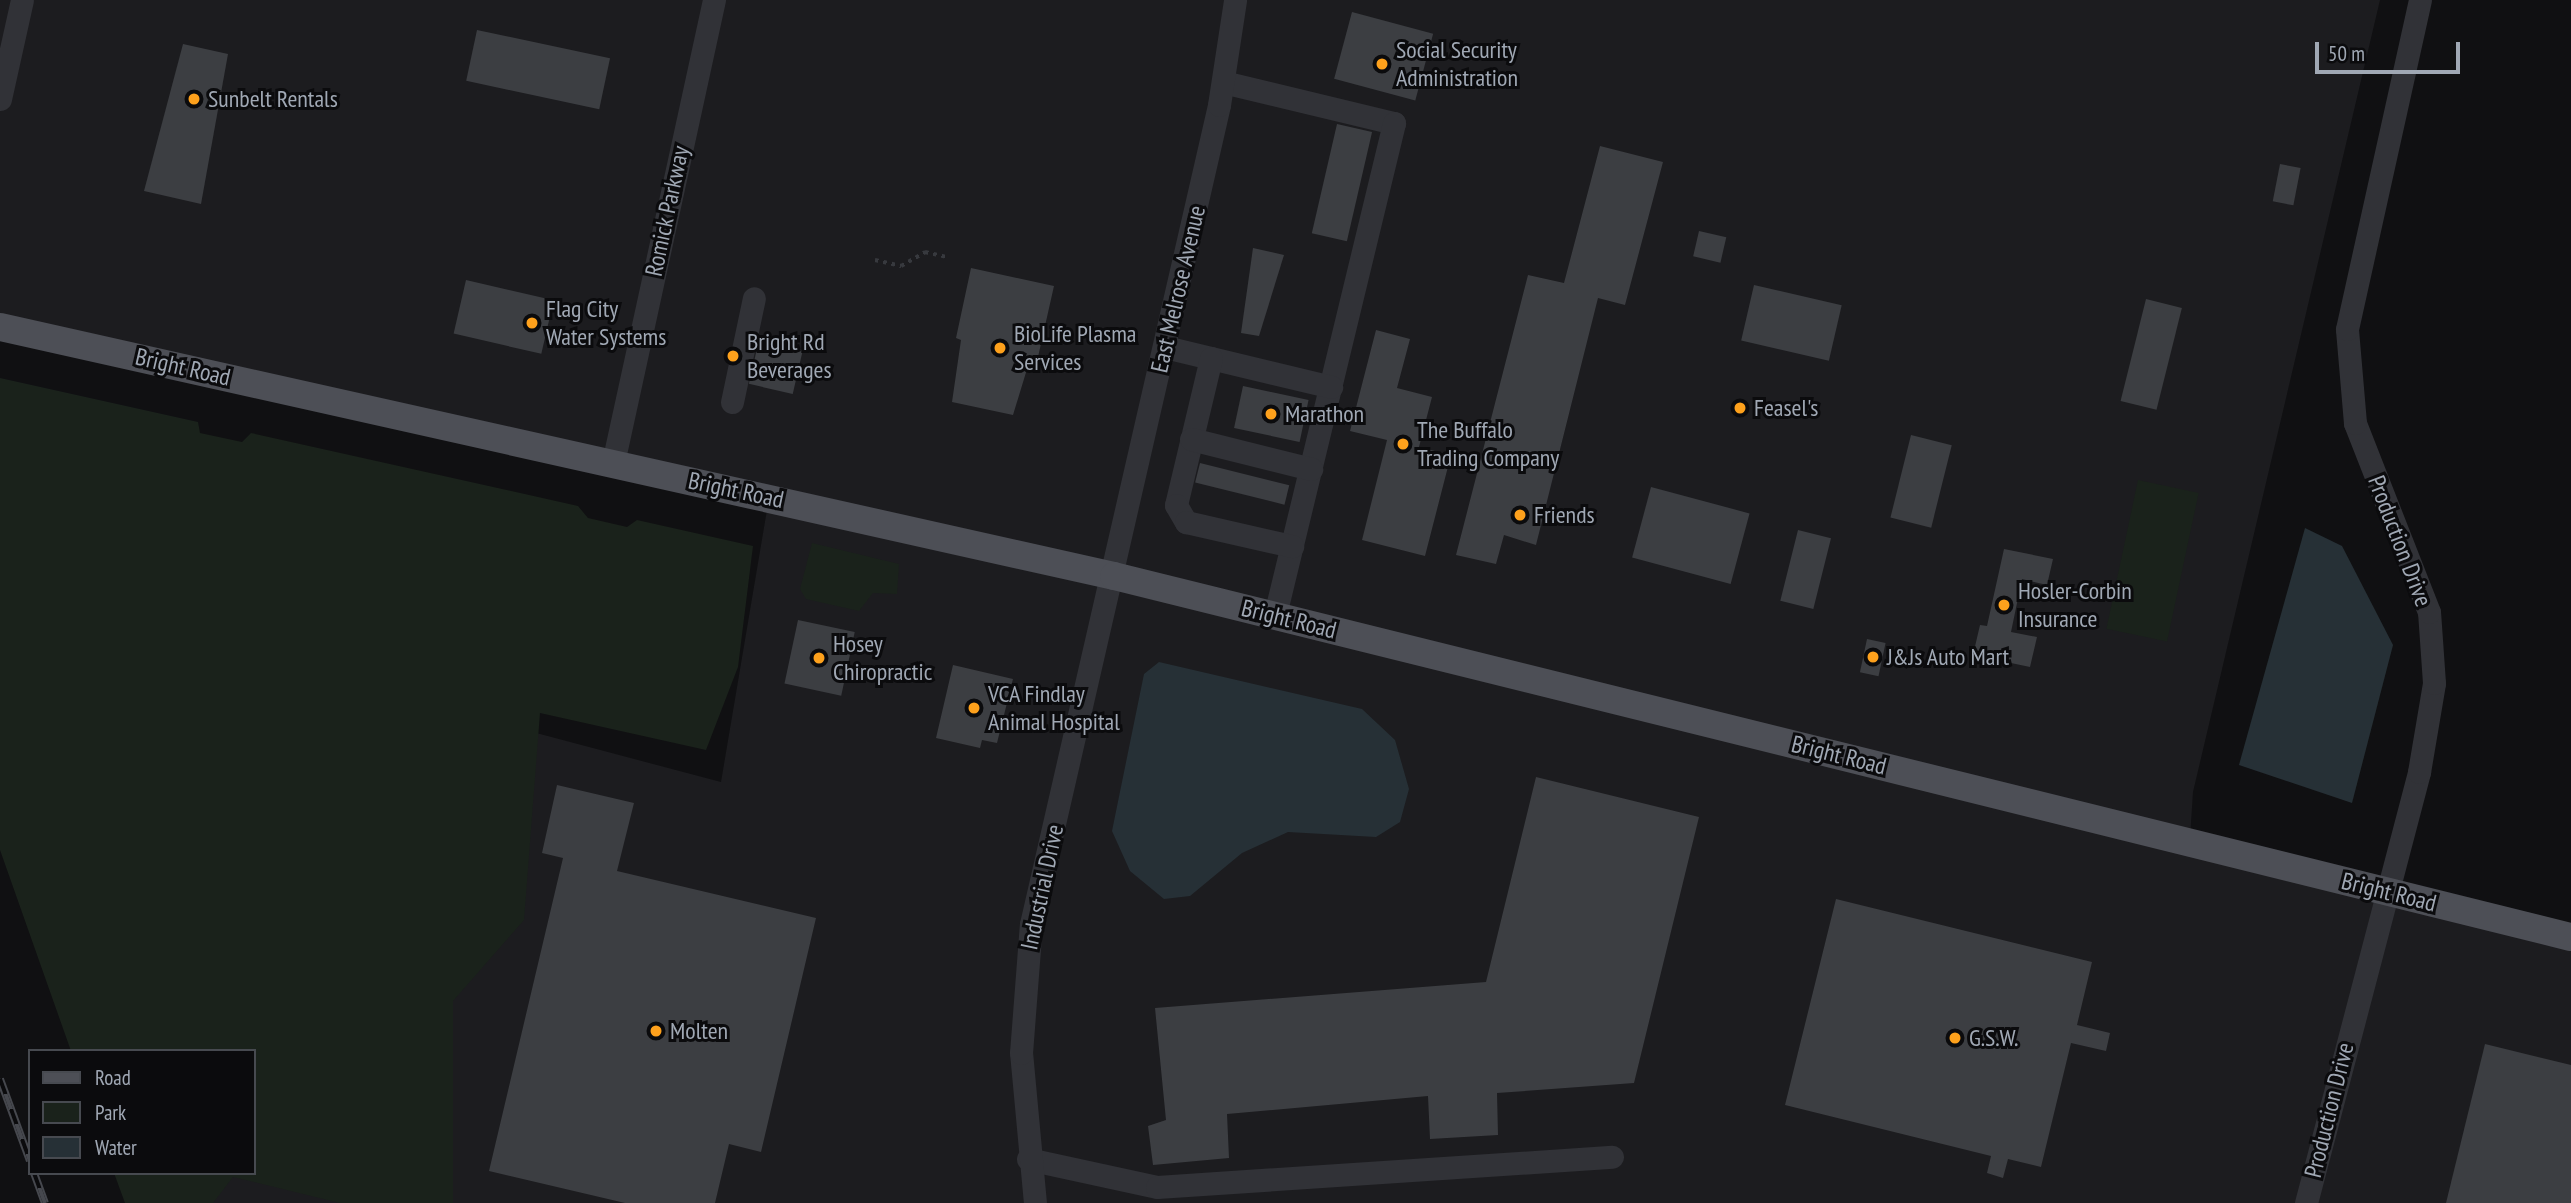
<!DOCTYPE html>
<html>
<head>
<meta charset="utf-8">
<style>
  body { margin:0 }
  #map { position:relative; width:2571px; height:1203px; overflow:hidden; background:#101012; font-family:"PT Sans Narrow",sans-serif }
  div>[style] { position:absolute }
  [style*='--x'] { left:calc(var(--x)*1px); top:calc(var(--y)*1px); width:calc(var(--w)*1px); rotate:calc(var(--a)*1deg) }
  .built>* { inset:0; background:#1c1c1f }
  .green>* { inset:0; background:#1a221b; transform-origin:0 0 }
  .water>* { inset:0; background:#263036 }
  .building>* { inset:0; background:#3c3e42; transform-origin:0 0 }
  .path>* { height:3.5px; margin-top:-1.75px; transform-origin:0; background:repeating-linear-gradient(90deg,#37393e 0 3.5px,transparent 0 8.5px) }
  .minor>* { height:23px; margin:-11.5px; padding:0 11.5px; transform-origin:11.5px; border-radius:11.5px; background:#313237 }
  .major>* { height:28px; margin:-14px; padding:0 14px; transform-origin:14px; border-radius:14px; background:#4d4f56 }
  .rail>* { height:8px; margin-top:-4px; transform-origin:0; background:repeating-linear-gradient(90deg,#0b0b0d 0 16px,#46484e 0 32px); box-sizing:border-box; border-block:2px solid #46484e }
  .dots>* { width:19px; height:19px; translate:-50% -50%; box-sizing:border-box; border:4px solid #0b0b0d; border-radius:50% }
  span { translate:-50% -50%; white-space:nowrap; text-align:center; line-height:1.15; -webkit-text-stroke:6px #0b0b0d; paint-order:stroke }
  .poi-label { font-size:24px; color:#a0a8b4 }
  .left { translate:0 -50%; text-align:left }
  .street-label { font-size:24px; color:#a0a8b4 }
  .legend { position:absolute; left:28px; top:1049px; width:228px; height:126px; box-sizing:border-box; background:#0b0b0d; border:2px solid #474a50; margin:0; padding:9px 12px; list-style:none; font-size:21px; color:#a0a8b4 }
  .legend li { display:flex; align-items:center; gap:14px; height:35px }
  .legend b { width:35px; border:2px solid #474a50 }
  .scale { position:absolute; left:2315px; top:42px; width:145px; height:32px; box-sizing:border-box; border:4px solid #a0a8b4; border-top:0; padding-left:9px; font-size:21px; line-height:24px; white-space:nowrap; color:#a0a8b4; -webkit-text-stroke:5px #0b0b0d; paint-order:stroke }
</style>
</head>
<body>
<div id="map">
  <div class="built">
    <i style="clip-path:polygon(0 0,2380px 0,2193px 792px,2190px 838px,2571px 931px,2571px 1203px,126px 1203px,115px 1173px,254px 1173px,254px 1051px,0 591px,721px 782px,769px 498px,0 327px)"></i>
  </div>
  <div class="green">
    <i style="clip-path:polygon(0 378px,198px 422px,200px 433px,242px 442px,251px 433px,578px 506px,588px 518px,627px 527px,637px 520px,753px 546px,738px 667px,706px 750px,540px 713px,524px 920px,453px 1001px,453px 1203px,340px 1203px,233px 1177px,213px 1203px,125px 1203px,114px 1173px,254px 1173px,254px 1051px,71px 1051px,0 850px)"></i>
    <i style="left:2138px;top:480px;width:62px;height:152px;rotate:12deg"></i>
    <i style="clip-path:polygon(812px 543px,899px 564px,897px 594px,873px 593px,859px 611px,806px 599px,800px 589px)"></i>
  </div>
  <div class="water">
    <i style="clip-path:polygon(2305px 528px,2342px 546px,2393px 645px,2352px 803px,2239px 765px)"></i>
    <i style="clip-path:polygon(1159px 662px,1362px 709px,1395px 740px,1409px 789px,1400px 822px,1376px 837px,1288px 832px,1242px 853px,1190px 896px,1164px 899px,1130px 871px,1112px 831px,1144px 674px)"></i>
  </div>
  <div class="building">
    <i style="left:1352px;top:12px;width:84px;height:69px;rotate:15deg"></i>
    <i style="left:477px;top:30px;width:136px;height:52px;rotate:12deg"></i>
    <i style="clip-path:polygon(183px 44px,228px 54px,201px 204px,144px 191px)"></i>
    <i style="left:1337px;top:124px;width:36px;height:112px;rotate:13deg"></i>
    <i style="clip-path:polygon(1600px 146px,1663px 162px,1625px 305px,1598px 298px,1536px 545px,1504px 535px,1496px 564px,1456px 555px,1528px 275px,1564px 283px)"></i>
    <i style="left:2280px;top:164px;width:21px;height:38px;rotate:11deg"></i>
    <i style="left:1699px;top:231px;width:28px;height:26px;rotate:13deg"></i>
    <i style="clip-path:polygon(1253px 248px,1284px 255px,1259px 336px,1241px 333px)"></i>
    <i style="clip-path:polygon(971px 268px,1054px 286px,1038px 357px,1031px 356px,1013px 415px,952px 402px,961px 340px,956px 338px)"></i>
    <i style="left:466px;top:280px;width:90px;height:55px;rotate:13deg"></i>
    <i style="left:1754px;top:285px;width:90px;height:57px;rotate:13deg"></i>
    <i style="left:2146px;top:299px;width:37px;height:105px;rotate:14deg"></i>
    <i style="clip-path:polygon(1376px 330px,1410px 339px,1397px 388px,1432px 397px,1419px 447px,1451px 455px,1425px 556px,1362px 540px,1387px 440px,1350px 431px)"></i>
    <i style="left:759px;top:340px;width:45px;height:45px;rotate:13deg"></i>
    <i style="left:1243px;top:386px;width:67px;height:43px;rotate:12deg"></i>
    <i style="left:1911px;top:435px;width:42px;height:85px;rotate:14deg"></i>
    <i style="left:1200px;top:463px;width:92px;height:20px;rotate:14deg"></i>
    <i style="left:1651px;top:487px;width:102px;height:73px;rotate:15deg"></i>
    <i style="left:1798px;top:530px;width:34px;height:73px;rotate:14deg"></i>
    <i style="clip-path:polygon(2004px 549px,2053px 559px,2047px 585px,2022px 579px,2011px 632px,2037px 637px,2030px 667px,1973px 655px,1980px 625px,1987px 626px)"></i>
    <i style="left:798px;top:620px;width:58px;height:65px;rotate:12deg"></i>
    <i style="left:1867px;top:639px;width:19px;height:34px;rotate:12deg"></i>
    <i style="clip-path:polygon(953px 665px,1013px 679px,997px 743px,982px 740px,980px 748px,936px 738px)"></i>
    <i style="clip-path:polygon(1536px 777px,1699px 817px,1634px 1083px,1497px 1093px,1498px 1135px,1430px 1139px,1428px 1096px,1227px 1114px,1229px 1158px,1153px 1165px,1148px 1126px,1166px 1120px,1155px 1008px,1486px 982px)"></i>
    <i style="clip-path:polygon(557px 785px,634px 803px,617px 871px,816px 918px,761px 1152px,729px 1144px,715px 1203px,625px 1203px,489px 1171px,563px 858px,542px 853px)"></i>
    <i style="clip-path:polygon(1836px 899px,2092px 962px,2077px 1025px,2110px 1033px,2106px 1051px,2071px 1043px,2041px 1167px,2008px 1159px,2003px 1178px,1987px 1173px,1991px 1156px,1785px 1105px)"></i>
    <i style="clip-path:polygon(2485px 1044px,2571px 1065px,2571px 1203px,2446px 1203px)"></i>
  </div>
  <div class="path">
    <i style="--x:875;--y:260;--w:27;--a:13"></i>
    <i style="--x:901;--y:266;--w:28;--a:-30"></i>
    <i style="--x:925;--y:252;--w:23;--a:13"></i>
  </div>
  <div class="minor">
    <i style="--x:1223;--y:82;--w:176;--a:13.5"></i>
    <i style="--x:1394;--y:123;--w:506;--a:103.6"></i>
    <i style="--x:0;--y:99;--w:101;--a:-77.5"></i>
    <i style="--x:1165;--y:347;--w:171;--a:13.5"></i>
    <i style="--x:1211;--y:358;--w:151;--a:103.4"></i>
    <i style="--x:1176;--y:505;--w:20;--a:60"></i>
    <i style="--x:1186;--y:522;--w:109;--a:12.8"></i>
    <i style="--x:732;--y:402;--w:106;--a:-78.1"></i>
    <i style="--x:1191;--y:439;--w:124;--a:14"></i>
    <i style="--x:613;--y:463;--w:474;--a:-77.7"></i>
    <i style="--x:1028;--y:1159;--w:132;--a:12.2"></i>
    <i style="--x:1157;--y:1187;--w:456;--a:-3.8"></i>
    <i style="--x:1035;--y:1203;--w:151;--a:-95.3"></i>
    <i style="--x:1021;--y:1053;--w:129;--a:-85.6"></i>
    <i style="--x:1031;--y:924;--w:840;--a:-77.07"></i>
    <i style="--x:1219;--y:105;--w:106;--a:-81.3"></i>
    <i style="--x:2306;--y:1203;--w:446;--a:-75.3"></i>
    <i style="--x:2419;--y:772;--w:90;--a:-80.4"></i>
    <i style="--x:2434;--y:683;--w:71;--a:-94"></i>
    <i style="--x:2429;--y:612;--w:203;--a:-111.4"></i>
    <i style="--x:2355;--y:423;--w:94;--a:-94.9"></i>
    <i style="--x:2347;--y:329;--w:337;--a:-77.5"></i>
  </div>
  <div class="major">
    <i style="--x:0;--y:327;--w:1141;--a:12.6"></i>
    <i style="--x:1114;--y:576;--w:1501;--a:13.92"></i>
  </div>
  <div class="rail">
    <i style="--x:0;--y:1079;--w:87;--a:69.9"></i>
    <i style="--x:34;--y:1173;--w:32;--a:70"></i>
  </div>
  <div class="dots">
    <i style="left:1382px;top:64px;background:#fea11c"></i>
    <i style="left:194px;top:99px;background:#fea11c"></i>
    <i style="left:532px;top:323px;background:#fea11c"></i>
    <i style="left:1000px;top:348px;background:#fea11c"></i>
    <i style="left:733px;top:356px;background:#fea11c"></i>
    <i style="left:1740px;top:408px;background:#fea11c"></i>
    <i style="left:1271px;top:414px;background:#fea11c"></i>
    <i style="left:1403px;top:444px;background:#fea11c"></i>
    <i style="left:1520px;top:515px;background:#fea11c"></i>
    <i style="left:2004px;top:605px;background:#fea11c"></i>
    <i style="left:1873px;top:657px;background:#fea11c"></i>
    <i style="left:819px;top:658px;background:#fea11c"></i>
    <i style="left:974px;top:708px;background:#fea11c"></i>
    <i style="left:656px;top:1031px;background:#fea11c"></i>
    <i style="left:1955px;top:1038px;background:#fea11c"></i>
  </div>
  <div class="poi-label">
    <span class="left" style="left:1396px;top:64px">Social Security<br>Administration</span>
    <span class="left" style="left:208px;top:99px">Sunbelt Rentals</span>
    <span class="left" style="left:546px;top:323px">Flag City<br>Water Systems</span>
    <span class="left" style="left:1014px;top:348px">BioLife Plasma<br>Services</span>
    <span class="left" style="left:747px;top:356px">Bright Rd<br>Beverages</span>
    <span class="left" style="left:1754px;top:408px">Feasel's</span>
    <span class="left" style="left:1285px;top:414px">Marathon</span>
    <span class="left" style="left:1417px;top:444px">The Buffalo<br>Trading Company</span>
    <span class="left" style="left:1534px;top:515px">Friends</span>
    <span class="left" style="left:2018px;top:605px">Hosler-Corbin<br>Insurance</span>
    <span class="left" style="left:833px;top:658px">Hosey<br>Chiropractic</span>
    <span class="left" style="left:1887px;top:657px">J&amp;Js Auto Mart</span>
    <span class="left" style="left:988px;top:708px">VCA Findlay<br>Animal Hospital</span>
    <span class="left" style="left:670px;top:1031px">Molten</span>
    <span class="left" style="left:1969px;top:1038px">G.S.W.</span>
  </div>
  <div class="street-label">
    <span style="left:667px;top:211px;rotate:-78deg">Romick Parkway</span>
    <span style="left:1178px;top:289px;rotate:-77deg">East Melrose Avenue</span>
    <span style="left:183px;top:367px;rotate:13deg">Bright Road</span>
    <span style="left:736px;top:490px;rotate:12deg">Bright Road</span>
    <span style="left:2400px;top:541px;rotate:69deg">Production Drive</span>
    <span style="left:1289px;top:619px;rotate:14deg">Bright Road</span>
    <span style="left:1839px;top:755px;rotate:14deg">Bright Road</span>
    <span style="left:1042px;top:887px;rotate:-78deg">Industrial Drive</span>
    <span style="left:2389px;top:892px;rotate:14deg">Bright Road</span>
    <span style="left:2329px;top:1110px;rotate:-76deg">Production Drive</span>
  </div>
  <ul class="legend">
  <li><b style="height:9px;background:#4d4f56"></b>Road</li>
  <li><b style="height:19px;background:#1a221b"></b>Park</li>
  <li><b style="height:19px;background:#263036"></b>Water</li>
  </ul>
  <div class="scale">50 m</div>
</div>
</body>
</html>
